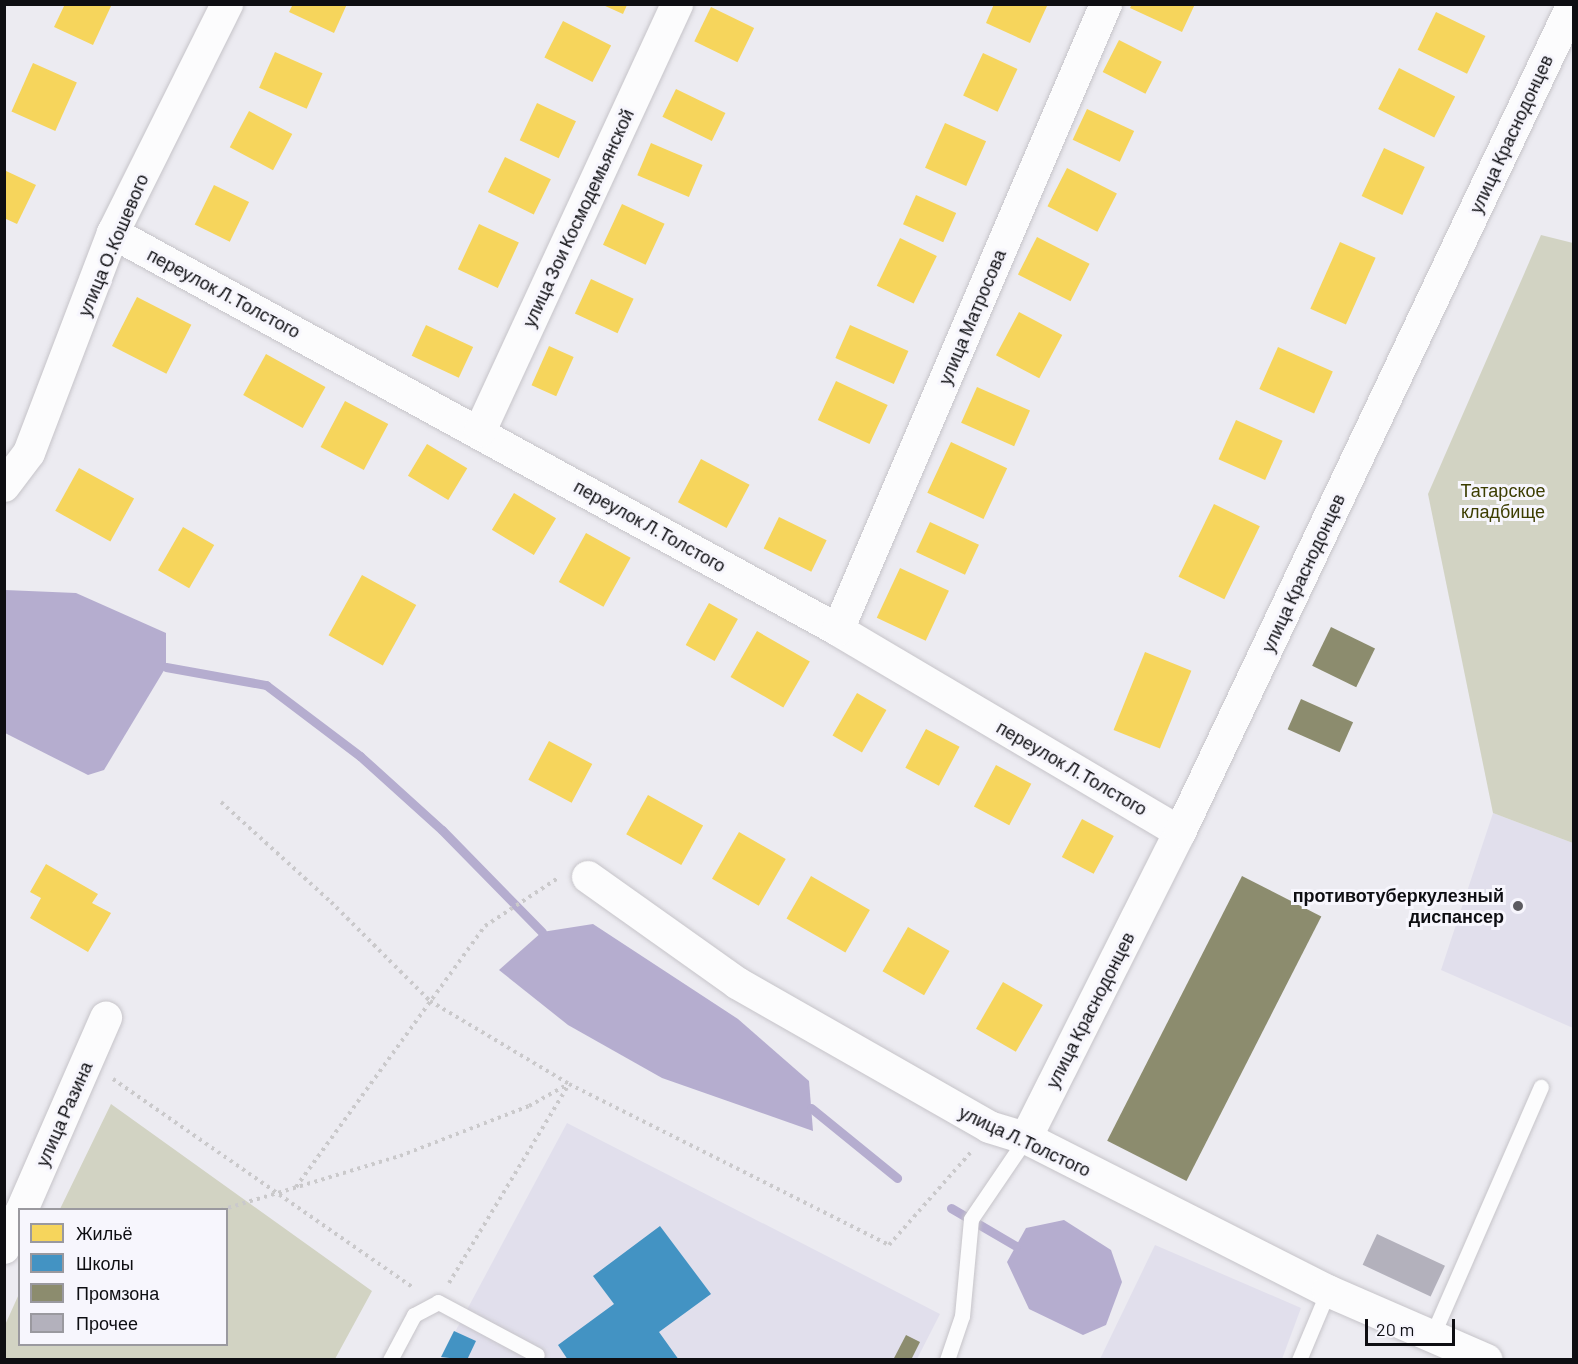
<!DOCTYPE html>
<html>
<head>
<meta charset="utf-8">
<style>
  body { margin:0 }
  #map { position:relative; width:1578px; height:1364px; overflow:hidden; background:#ecebf1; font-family:Barlow,sans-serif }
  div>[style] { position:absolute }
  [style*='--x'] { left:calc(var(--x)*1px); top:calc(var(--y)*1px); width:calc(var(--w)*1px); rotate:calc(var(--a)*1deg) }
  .built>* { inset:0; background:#e1dfec }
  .green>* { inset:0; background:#d2d3c3 }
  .water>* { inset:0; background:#b5adcf }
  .homes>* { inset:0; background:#f6d55c; transform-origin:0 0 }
  .schools>* { inset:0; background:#4393c3 }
  .industry>* { inset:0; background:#8c8c6e; transform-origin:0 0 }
  .stream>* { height:9px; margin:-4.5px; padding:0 4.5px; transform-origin:4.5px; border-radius:4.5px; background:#b5adcf }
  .building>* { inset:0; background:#b3b1bc; transform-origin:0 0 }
  .path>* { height:4px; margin-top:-2px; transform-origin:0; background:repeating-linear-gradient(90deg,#cac9cb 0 3px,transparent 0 7.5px) }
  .roads { filter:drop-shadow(0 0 2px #c6c4c9) drop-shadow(0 0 2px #c6c4c9) }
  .lane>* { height:15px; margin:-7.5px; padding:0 7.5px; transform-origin:7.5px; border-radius:7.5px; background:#fcfcfd }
  .street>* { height:32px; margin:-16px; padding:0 16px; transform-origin:16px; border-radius:16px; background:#fcfcfd }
  .dots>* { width:16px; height:16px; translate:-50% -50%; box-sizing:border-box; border:3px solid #f7f6fd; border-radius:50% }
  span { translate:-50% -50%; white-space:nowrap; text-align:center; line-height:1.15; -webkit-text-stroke:6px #f7f6fd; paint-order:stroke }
  .street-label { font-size:18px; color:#0e0e12 }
  .park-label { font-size:18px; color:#3c3d00 }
  .poi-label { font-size:18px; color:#0e0e12; font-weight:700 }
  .right { translate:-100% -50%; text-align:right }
  .frame { position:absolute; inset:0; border:6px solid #0e0e12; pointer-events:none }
  .legend { position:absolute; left:18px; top:1208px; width:210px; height:138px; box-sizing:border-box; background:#f7f6fd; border:2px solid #9a999f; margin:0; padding:8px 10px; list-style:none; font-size:18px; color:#0e0e12 }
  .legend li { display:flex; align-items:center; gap:12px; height:30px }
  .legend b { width:30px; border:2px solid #9a999f }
  .scale { position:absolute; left:1365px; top:1319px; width:90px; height:27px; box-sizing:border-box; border:3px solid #0e0e12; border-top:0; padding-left:8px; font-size:18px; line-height:21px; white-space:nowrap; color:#0e0e12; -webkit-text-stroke:4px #f7f6fd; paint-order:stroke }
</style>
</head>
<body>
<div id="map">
  <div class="built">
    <i style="clip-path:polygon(1493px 813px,1573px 843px,1573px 1028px,1441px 970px)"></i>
    <i style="clip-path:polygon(567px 1123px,940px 1314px,917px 1359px,440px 1360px)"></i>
    <i style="clip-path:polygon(1155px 1245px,1301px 1308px,1282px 1359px,1100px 1359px)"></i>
  </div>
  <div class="green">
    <i style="clip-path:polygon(1541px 235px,1573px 243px,1573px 843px,1493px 813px,1428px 494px)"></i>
    <i style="clip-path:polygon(111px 1104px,372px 1291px,335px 1359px,5px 1359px,5px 1325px,19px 1294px,20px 1344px,226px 1344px,226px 1210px,60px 1209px)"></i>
  </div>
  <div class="water">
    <i style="clip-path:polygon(5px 590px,76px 593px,166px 633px,166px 667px,104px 770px,88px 775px,5px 733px)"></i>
    <i style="clip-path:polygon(593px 924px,738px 1019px,809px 1081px,813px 1131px,662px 1078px,568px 1025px,499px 970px,542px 932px)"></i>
    <i style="clip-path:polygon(1064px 1220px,1111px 1250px,1122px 1282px,1106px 1325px,1083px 1335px,1029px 1309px,1007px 1262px,1026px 1228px)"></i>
  </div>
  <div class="homes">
    <i style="clip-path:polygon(65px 4px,112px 4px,93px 45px,54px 27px)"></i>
    <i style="clip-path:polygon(293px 4px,347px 4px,334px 33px,289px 12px)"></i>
    <i style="clip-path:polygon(994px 4px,1045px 4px,1047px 6px,1030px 43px,986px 23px)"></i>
    <i style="clip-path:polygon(1132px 4px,1195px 4px,1182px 32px,1130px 8px)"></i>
    <i style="clip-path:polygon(603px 5px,627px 5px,623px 14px)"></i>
    <i style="left:711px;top:7px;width:48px;height:38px;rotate:26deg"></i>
    <i style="left:1436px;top:12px;width:55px;height:42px;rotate:26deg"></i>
    <i style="left:563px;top:21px;width:54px;height:41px;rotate:27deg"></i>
    <i style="left:1119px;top:40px;width:48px;height:36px;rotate:27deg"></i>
    <i style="left:275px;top:52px;width:52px;height:39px;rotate:24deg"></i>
    <i style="left:983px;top:53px;width:38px;height:47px;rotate:25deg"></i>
    <i style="left:33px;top:63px;width:48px;height:53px;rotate:24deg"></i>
    <i style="left:1399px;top:68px;width:63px;height:46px;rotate:27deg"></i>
    <i style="left:676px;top:89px;width:55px;height:31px;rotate:26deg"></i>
    <i style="left:537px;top:103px;width:43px;height:41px;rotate:25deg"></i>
    <i style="left:1087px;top:109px;width:52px;height:34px;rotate:25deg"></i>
    <i style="left:249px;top:111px;width:49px;height:41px;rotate:28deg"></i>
    <i style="left:945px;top:123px;width:45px;height:49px;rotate:24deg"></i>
    <i style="left:651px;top:143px;width:56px;height:35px;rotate:23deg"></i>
    <i style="left:1384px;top:148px;width:45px;height:53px;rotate:25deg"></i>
    <i style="left:505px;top:157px;width:51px;height:39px;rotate:26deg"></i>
    <i style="left:1067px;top:168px;width:56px;height:43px;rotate:27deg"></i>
    <i style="clip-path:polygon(4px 170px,36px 185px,17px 224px,4px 218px)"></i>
    <i style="left:214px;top:185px;width:39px;height:44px;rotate:26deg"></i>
    <i style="left:916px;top:195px;width:44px;height:32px;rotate:24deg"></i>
    <i style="left:622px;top:204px;width:47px;height:45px;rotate:25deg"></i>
    <i style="left:479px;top:224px;width:44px;height:50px;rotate:25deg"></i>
    <i style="left:1037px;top:237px;width:59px;height:42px;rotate:27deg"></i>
    <i style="left:900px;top:238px;width:41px;height:53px;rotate:26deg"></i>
    <i style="left:1340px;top:242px;width:39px;height:73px;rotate:24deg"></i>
    <i style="left:591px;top:279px;width:47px;height:38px;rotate:25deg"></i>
    <i style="left:137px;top:297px;width:61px;height:55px;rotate:27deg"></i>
    <i style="left:1019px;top:312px;width:49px;height:49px;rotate:28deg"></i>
    <i style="left:426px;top:325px;width:52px;height:34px;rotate:25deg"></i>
    <i style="left:850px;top:325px;width:64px;height:36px;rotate:24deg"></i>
    <i style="left:549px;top:346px;width:27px;height:43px;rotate:24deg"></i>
    <i style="left:1278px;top:347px;width:60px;height:46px;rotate:24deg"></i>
    <i style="left:266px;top:354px;width:68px;height:47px;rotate:29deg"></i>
    <i style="left:836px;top:381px;width:57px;height:43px;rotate:25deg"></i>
    <i style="left:977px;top:387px;width:58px;height:39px;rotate:24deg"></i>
    <i style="left:345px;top:401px;width:49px;height:52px;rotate:28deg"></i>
    <i style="left:1236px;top:420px;width:51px;height:43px;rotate:24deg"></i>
    <i style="left:951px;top:442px;width:62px;height:56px;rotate:25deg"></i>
    <i style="left:427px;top:444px;width:47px;height:37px;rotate:31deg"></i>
    <i style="left:701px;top:459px;width:55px;height:49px;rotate:28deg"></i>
    <i style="left:79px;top:468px;width:63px;height:49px;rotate:29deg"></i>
    <i style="left:514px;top:493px;width:49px;height:43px;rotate:31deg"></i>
    <i style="left:1214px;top:504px;width:51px;height:81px;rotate:26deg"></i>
    <i style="left:779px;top:517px;width:53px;height:35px;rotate:26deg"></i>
    <i style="left:930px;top:522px;width:54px;height:33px;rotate:25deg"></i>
    <i style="left:183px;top:527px;width:36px;height:50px;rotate:30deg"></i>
    <i style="left:586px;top:533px;width:51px;height:56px;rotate:29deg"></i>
    <i style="left:900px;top:568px;width:54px;height:55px;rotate:25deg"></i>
    <i style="left:362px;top:575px;width:62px;height:69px;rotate:29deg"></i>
    <i style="left:709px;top:603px;width:33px;height:48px;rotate:29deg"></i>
    <i style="left:757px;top:631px;width:61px;height:53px;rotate:30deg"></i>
    <i style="left:1145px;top:652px;width:50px;height:84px;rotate:22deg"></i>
    <i style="left:857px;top:693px;width:34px;height:49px;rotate:30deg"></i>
    <i style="left:926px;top:729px;width:38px;height:44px;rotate:28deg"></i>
    <i style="left:549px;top:741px;width:49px;height:44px;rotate:28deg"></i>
    <i style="left:996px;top:765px;width:40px;height:47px;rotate:28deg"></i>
    <i style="left:648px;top:795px;width:63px;height:45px;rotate:29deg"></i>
    <i style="left:1082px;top:819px;width:36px;height:43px;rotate:28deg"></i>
    <i style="left:739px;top:832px;width:54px;height:54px;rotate:30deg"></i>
    <i style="clip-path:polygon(46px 864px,98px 894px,92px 903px,111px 913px,88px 952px,30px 918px,41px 898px,30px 892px)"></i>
    <i style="left:811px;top:876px;width:68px;height:49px;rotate:30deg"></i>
    <i style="left:908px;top:927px;width:48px;height:51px;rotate:30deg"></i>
    <i style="left:1003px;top:982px;width:46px;height:54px;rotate:30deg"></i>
  </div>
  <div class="schools">
    <i style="clip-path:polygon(660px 1226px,711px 1294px,659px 1332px,679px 1360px,568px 1360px,558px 1345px,614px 1304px,593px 1276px)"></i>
    <i style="clip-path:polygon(454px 1331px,476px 1341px,467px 1360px,441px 1357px)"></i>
  </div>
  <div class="industry">
    <i style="left:1331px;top:627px;width:49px;height:43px;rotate:26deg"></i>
    <i style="left:1301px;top:699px;width:57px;height:33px;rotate:24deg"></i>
    <i style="left:1242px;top:876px;width:89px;height:297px;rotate:27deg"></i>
    <i style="clip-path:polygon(906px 1335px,920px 1342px,911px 1360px,893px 1360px)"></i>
  </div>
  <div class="stream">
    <i style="--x:166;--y:667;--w:102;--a:10.2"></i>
    <i style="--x:266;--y:685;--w:118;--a:37.1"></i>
    <i style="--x:360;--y:756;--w:110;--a:42.1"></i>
    <i style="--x:442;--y:830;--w:143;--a:45.6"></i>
    <i style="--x:811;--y:1108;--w:111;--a:39.1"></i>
    <i style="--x:951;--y:1208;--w:75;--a:30.3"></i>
  </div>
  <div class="building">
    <i style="left:1377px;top:1234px;width:75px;height:34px;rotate:25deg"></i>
  </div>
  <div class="path">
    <i style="--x:221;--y:802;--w:149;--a:42.3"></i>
    <i style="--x:331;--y:902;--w:140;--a:45"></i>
    <i style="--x:430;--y:1001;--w:162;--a:30.8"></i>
    <i style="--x:569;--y:1084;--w:358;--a:26.7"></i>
    <i style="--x:889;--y:1245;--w:124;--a:-48.6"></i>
    <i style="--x:113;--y:1079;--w:366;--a:34.8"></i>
    <i style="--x:296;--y:1187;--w:322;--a:-54.1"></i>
    <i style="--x:485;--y:926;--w:87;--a:-33.3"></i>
    <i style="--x:221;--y:1210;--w:187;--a:-16.8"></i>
    <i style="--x:400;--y:1156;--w:138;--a:-21.2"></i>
    <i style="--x:529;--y:1106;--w:45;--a:-29.4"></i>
    <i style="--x:449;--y:1283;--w:232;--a:-58.9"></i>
  </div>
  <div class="roads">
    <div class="lane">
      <i style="--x:1432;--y:1336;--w:272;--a:-66.4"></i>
      <i style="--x:390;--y:1360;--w:51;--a:-61.9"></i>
      <i style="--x:414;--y:1315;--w:27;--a:-28"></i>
      <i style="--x:438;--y:1302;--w:112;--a:28.2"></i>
      <i style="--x:947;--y:1360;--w:46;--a:-71.2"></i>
      <i style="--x:962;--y:1316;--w:97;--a:-84.7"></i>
      <i style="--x:971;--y:1219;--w:98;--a:-55.8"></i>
      <i style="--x:1299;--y:1360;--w:75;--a:-67.2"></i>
    </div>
    <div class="street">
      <i style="--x:113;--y:233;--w:827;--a:28.7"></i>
      <i style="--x:838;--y:630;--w:397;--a:30.6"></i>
      <i style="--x:480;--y:431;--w:470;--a:-65.2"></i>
      <i style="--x:4;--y:486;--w:41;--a:-52.9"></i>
      <i style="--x:29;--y:453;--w:235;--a:-69.1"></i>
      <i style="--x:113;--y:233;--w:256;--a:-63.5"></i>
      <i style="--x:838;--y:630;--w:681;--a:-66.82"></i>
      <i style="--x:588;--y:877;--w:183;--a:35.4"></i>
      <i style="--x:737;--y:983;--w:290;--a:29.7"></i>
      <i style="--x:989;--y:1127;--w:39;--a:17"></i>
      <i style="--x:1026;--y:1138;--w:339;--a:26.9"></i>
      <i style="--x:1328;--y:1291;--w:173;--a:23.5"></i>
      <i style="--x:1026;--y:1138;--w:343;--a:-63.3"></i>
      <i style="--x:1180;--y:832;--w:917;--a:-64.61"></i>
      <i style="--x:22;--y:1210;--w:210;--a:-66.4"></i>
      <i style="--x:4;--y:1248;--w:38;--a:-65"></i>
    </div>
  </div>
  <div class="dots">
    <i style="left:1518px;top:906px;background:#5c5b60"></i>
  </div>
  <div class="street-label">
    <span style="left:1511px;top:134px;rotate:-65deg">улица Краснодонцев</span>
    <span style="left:578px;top:218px;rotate:-65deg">улица Зои Космодемьянской</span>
    <span style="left:113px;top:245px;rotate:-67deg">улица О.Кошевого</span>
    <span style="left:224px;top:293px;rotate:28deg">переулок Л.Толстого</span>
    <span style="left:972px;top:317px;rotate:-67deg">улица Матросова</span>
    <span style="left:650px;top:526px;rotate:29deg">переулок Л.Толстого</span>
    <span style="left:1303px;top:573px;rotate:-65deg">улица Краснодонцев</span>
    <span style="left:1072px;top:768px;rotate:30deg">переулок Л.Толстого</span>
    <span style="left:1090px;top:1010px;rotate:-63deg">улица Краснодонцев</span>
    <span style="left:64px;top:1114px;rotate:-66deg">улица Разина</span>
    <span style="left:1025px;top:1141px;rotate:25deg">улица Л.Толстого</span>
  </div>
  <div class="park-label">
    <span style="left:1503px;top:501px">Татарское<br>кладбище</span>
  </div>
  <div class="poi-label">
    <span class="right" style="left:1504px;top:906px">противотуберкулезный<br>диспансер</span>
  </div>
  <div class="frame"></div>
  <ul class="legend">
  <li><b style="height:16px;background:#f6d55c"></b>Жильё</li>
  <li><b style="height:16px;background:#4393c3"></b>Школы</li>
  <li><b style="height:16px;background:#8c8c6e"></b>Промзона</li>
  <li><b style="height:16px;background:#b3b1bc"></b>Прочее</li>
  </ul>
  <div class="scale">20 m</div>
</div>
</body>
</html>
